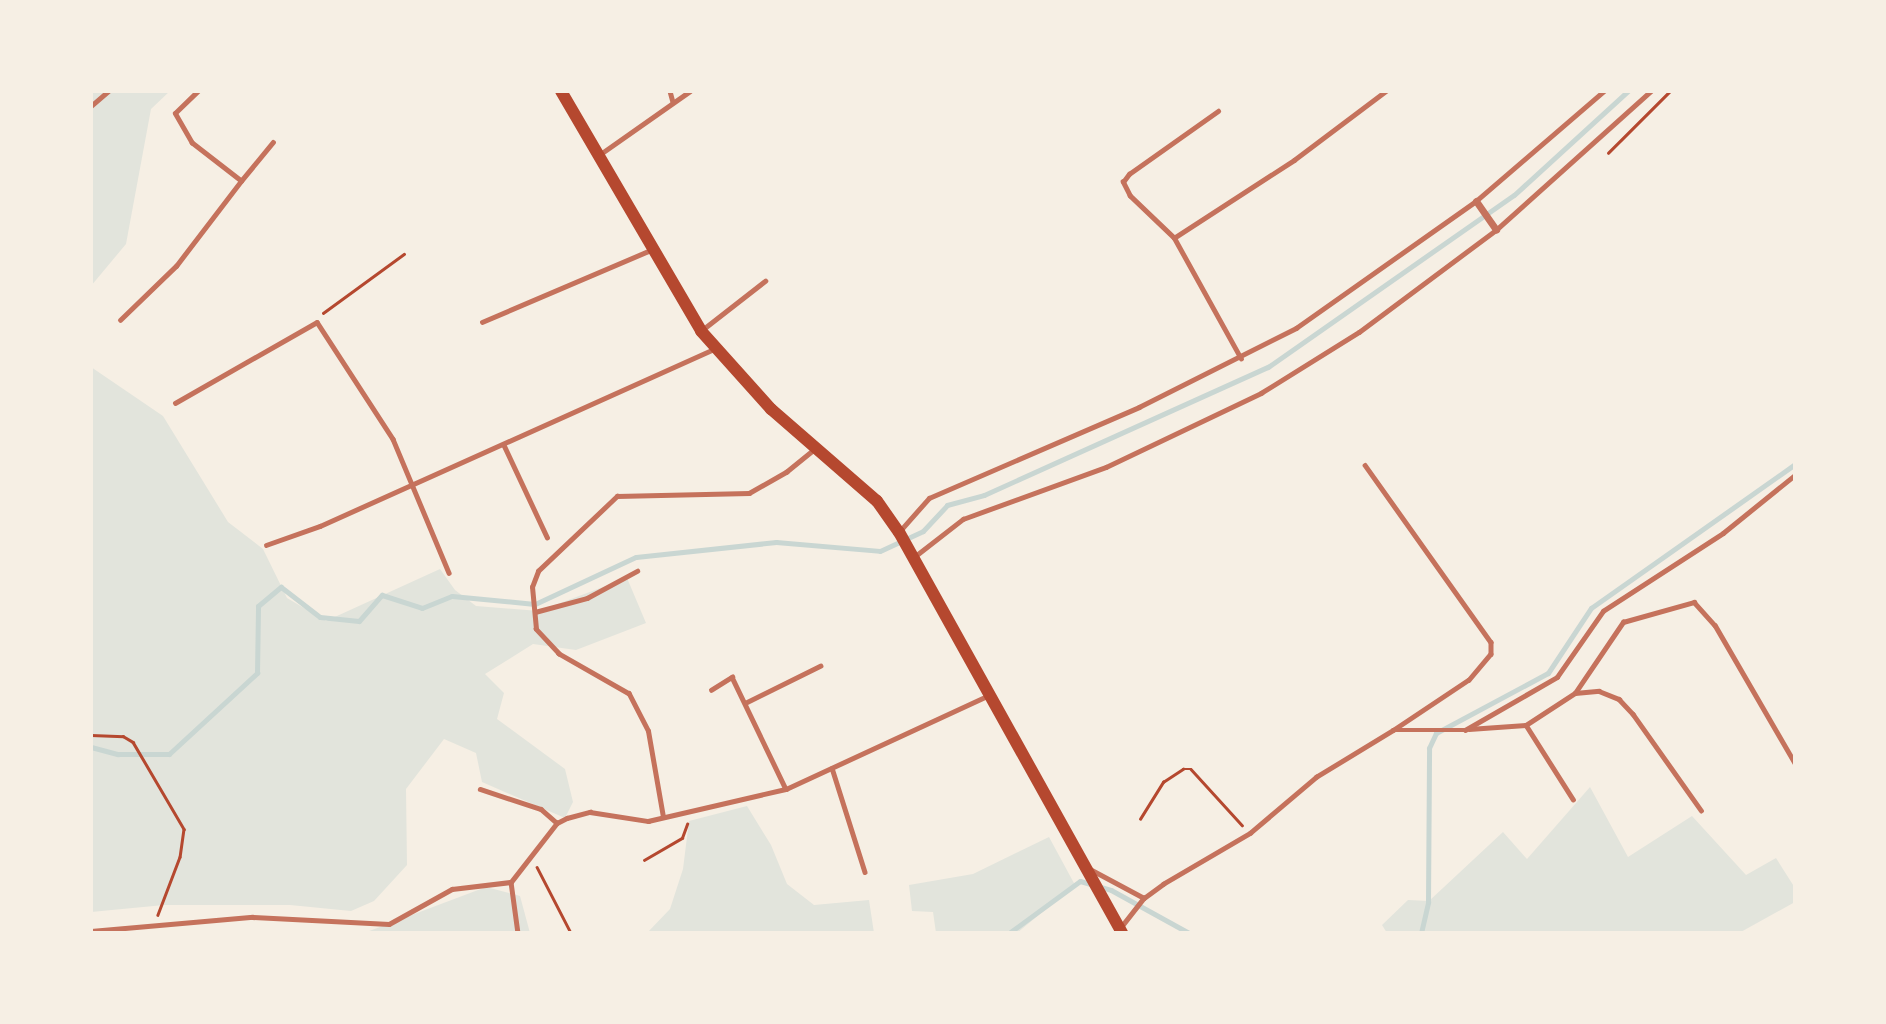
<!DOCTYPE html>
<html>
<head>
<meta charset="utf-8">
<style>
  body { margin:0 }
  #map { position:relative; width:1886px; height:1024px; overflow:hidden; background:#f6efe4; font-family:Mulish,sans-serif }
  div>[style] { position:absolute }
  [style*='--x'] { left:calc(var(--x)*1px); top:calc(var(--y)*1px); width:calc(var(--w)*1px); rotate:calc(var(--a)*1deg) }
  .green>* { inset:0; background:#e2e4dc }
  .stream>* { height:5px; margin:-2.5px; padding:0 2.5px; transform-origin:2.5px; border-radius:2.5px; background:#c9d6d2 }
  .path>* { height:2.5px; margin:-1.25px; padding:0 1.25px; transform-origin:1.25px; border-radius:1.25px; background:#b5482f }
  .service>* { height:4.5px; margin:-2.25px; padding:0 2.25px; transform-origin:2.25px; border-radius:2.25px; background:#c5725c }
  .minor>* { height:7px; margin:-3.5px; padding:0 3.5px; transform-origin:3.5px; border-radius:3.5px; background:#c5725c }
  .secondary>* { height:12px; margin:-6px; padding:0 6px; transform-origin:6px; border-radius:6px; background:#b5482f }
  span { translate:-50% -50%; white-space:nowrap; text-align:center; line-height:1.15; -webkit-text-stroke:7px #f6efe4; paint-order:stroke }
  .frame { position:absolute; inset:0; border:93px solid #f6efe4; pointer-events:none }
</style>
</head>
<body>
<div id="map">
  <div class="green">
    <i style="clip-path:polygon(91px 91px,170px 91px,151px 109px,126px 244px,91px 286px)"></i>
    <i style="clip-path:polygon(91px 367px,163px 416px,228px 522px,263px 549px,287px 598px,326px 621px,440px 569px,455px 590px,476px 606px,539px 611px,627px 578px,646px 623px,576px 650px,533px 644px,485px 674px,504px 693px,497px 719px,565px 769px,573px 802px,565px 818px,482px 782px,476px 753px,444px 739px,406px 789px,407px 865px,374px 901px,351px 911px,290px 905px,164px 905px,91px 912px)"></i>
    <i style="clip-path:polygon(1590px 787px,1628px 857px,1692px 816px,1746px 875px,1776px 858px,1795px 888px,1795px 902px,1739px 933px,1387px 933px,1382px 925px,1408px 900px,1429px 901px,1503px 832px,1527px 859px)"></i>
    <i style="clip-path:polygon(747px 806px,771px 845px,787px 884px,814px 905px,869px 900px,874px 933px,647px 933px,670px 909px,683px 869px,689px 821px)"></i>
    <i style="clip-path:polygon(1049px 837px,1075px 885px,1017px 933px,936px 933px,933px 912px,912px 911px,909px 885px,973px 874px)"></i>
    <i style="clip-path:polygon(486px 887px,520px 896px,530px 933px,364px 933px)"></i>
  </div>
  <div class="stream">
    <i style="--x:91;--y:747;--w:28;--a:15"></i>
    <i style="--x:118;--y:754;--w:51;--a:0"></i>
    <i style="--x:169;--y:754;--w:120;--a:-42.6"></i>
    <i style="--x:257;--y:673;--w:67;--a:-89.1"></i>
    <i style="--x:258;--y:606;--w:30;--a:-40"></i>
    <i style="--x:281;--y:587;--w:49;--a:37.6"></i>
    <i style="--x:320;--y:617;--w:39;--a:6"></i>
    <i style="--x:359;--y:621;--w:35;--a:-49"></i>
    <i style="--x:382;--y:595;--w:42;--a:18"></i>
    <i style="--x:422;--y:608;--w:32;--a:-22"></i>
    <i style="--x:452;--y:596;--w:83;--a:5.5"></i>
    <i style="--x:535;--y:604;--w:111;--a:-25"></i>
    <i style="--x:636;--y:557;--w:141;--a:-6.1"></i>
    <i style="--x:776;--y:542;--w:104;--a:4.9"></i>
    <i style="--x:880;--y:551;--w:47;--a:-24.9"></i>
    <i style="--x:923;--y:531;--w:35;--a:-47"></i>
    <i style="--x:947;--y:505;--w:38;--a:-15"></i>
    <i style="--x:984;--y:495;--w:312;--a:-24.3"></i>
    <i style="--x:1268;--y:367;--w:300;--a:-35"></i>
    <i style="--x:1514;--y:195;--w:154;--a:-42.4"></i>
    <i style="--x:1009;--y:933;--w:88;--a:-36.2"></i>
    <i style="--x:1080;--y:881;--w:32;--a:16"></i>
    <i style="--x:1111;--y:890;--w:89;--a:28.9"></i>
    <i style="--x:1421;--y:933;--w:32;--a:-77"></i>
    <i style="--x:1428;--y:902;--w:154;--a:-89.6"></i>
    <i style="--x:1429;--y:748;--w:17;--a:-65"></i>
    <i style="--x:1436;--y:733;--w:127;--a:-28.2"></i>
    <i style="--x:1548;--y:673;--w:78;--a:-56.5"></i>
    <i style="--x:1591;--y:608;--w:250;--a:-35.2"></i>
  </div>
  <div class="path">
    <i style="--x:1608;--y:153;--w:88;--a:-45"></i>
    <i style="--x:323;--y:313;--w:100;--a:-36.1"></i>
    <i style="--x:91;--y:735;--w:32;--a:2"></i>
    <i style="--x:123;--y:736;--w:12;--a:31"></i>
    <i style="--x:133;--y:742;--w:101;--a:59.6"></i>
    <i style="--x:184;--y:829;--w:28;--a:98"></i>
    <i style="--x:180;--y:857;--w:62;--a:110.8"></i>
    <i style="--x:1140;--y:819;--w:44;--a:-58.1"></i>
    <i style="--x:1163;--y:782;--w:24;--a:-33"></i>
    <i style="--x:1183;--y:769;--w:8;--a:0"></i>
    <i style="--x:1191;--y:769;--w:76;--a:47.7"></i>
    <i style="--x:644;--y:860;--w:44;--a:-30.1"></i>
    <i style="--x:682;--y:838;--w:15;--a:-70"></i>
    <i style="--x:537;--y:867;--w:74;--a:62.7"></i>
  </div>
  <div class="service">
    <i style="--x:670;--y:91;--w:11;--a:75"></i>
    <i style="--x:91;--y:106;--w:23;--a:-41"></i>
    <i style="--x:599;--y:155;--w:111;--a:-35.1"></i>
    <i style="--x:241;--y:181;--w:50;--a:-50.6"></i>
    <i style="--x:1174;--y:238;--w:61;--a:-136.3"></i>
    <i style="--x:1130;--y:196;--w:16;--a:-117"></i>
    <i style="--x:1123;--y:182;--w:10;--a:-53"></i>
    <i style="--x:1129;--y:174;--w:109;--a:-35.3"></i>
    <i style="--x:120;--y:320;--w:78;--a:-44"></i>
    <i style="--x:176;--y:266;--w:107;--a:-52.6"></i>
    <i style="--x:241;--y:181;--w:62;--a:-142.2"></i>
    <i style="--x:192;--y:143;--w:34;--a:-120"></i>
    <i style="--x:175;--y:113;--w:32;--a:-44"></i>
    <i style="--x:482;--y:322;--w:184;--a:-23.1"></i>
    <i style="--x:702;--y:330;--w:80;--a:-37.9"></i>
    <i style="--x:1241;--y:359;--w:138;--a:-119"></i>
    <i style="--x:1174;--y:238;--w:143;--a:-33"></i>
    <i style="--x:1294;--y:160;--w:115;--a:-36.9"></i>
    <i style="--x:175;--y:403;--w:163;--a:-29.7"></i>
    <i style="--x:317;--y:322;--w:140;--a:57"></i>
    <i style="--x:393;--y:439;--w:145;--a:67.3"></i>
    <i style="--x:504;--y:445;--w:102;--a:64.9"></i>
    <i style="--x:1365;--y:465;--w:217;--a:54.6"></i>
    <i style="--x:1491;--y:642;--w:12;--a:90"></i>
    <i style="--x:1491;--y:654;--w:34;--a:130"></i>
    <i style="--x:1469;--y:680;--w:90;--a:146.3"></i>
    <i style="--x:899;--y:532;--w:45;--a:-48.6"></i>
    <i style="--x:929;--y:498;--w:229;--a:-23.4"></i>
    <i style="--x:1139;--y:407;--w:176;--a:-26.7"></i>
    <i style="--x:1296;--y:328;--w:220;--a:-35.2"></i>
    <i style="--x:1476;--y:201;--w:169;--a:-40.7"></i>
    <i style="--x:266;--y:545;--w:57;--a:-19.4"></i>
    <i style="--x:320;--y:526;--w:432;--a:-24.2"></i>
    <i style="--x:914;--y:557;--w:62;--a:-37.8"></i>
    <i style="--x:963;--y:519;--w:152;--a:-20"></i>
    <i style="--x:1106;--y:467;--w:172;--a:-25.5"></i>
    <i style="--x:1261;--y:393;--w:115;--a:-31.9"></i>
    <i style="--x:1359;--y:332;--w:171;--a:-36.7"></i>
    <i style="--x:1496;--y:230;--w:208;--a:-41.9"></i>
    <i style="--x:535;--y:612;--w:54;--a:-15.1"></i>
    <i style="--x:587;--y:598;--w:57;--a:-28.4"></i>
    <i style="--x:711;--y:690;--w:25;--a:-32"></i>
    <i style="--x:732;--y:677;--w:124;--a:64.3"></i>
    <i style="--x:1575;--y:693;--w:86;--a:-55.9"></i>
    <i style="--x:1623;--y:622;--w:74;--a:-15.7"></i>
    <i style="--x:1694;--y:602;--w:31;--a:48"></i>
    <i style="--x:1715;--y:625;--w:160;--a:59.9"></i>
    <i style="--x:745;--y:703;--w:84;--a:-26.3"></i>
    <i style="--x:1526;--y:725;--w:88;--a:57.6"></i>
    <i style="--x:1469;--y:729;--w:57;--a:-4"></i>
    <i style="--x:1526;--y:725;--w:59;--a:-33.1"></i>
    <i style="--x:1575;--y:693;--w:24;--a:-5"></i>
    <i style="--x:1599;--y:691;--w:22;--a:22"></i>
    <i style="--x:1619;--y:699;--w:21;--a:47"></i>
    <i style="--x:1633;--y:714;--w:118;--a:54.7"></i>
    <i style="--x:832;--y:768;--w:109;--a:72.4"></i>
    <i style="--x:480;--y:789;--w:64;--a:18.2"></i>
    <i style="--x:541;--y:809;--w:21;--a:41"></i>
    <i style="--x:663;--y:817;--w:87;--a:-99.9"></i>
    <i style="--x:648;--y:731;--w:42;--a:-117.2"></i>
    <i style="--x:629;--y:694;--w:81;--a:-150.3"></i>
    <i style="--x:559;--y:654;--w:34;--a:-133"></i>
    <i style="--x:536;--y:629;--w:42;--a:-95.4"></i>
    <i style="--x:532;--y:587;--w:17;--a:-69"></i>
    <i style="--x:538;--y:571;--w:109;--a:-43.5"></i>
    <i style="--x:617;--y:496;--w:132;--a:-1.3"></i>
    <i style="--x:749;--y:493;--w:43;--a:-29.6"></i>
    <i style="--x:786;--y:472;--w:36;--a:-39"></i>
    <i style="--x:1090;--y:869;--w:61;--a:28.2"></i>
    <i style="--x:511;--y:882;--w:51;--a:82.2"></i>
    <i style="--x:1121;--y:927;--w:37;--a:-52"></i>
    <i style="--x:1144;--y:898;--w:24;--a:-36"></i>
    <i style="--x:1163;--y:884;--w:101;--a:-30.4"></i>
    <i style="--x:1250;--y:833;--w:87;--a:-40.3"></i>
    <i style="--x:1316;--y:777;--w:90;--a:-31.4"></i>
    <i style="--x:1393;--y:730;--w:72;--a:0"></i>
    <i style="--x:1465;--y:730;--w:106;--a:-29.9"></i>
    <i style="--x:1557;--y:677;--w:80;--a:-55.1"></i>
    <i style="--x:1603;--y:611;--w:143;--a:-33"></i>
    <i style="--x:1723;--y:533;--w:92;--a:-38.9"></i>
    <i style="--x:91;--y:931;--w:162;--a:-5"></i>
    <i style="--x:252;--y:917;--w:137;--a:2.9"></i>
    <i style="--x:389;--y:924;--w:72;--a:-29.1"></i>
    <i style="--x:452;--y:889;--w:59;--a:-6.8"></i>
    <i style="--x:511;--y:882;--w:75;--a:-52.1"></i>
    <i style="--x:557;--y:823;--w:11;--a:-27"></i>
    <i style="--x:567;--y:818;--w:24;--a:-15"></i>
    <i style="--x:590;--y:812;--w:59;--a:8.8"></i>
    <i style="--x:648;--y:821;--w:142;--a:-13.1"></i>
    <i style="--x:786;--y:789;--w:221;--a:-24.8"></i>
  </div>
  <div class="minor">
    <i style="--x:1476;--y:201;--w:35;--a:55"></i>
  </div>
  <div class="secondary">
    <i style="--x:561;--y:91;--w:278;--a:59.7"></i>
    <i style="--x:701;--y:331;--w:105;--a:48.1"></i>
    <i style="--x:771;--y:409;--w:140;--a:41"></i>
    <i style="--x:877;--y:501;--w:38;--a:55"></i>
    <i style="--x:899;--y:532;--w:459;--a:60.9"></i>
  </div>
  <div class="frame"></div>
</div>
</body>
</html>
